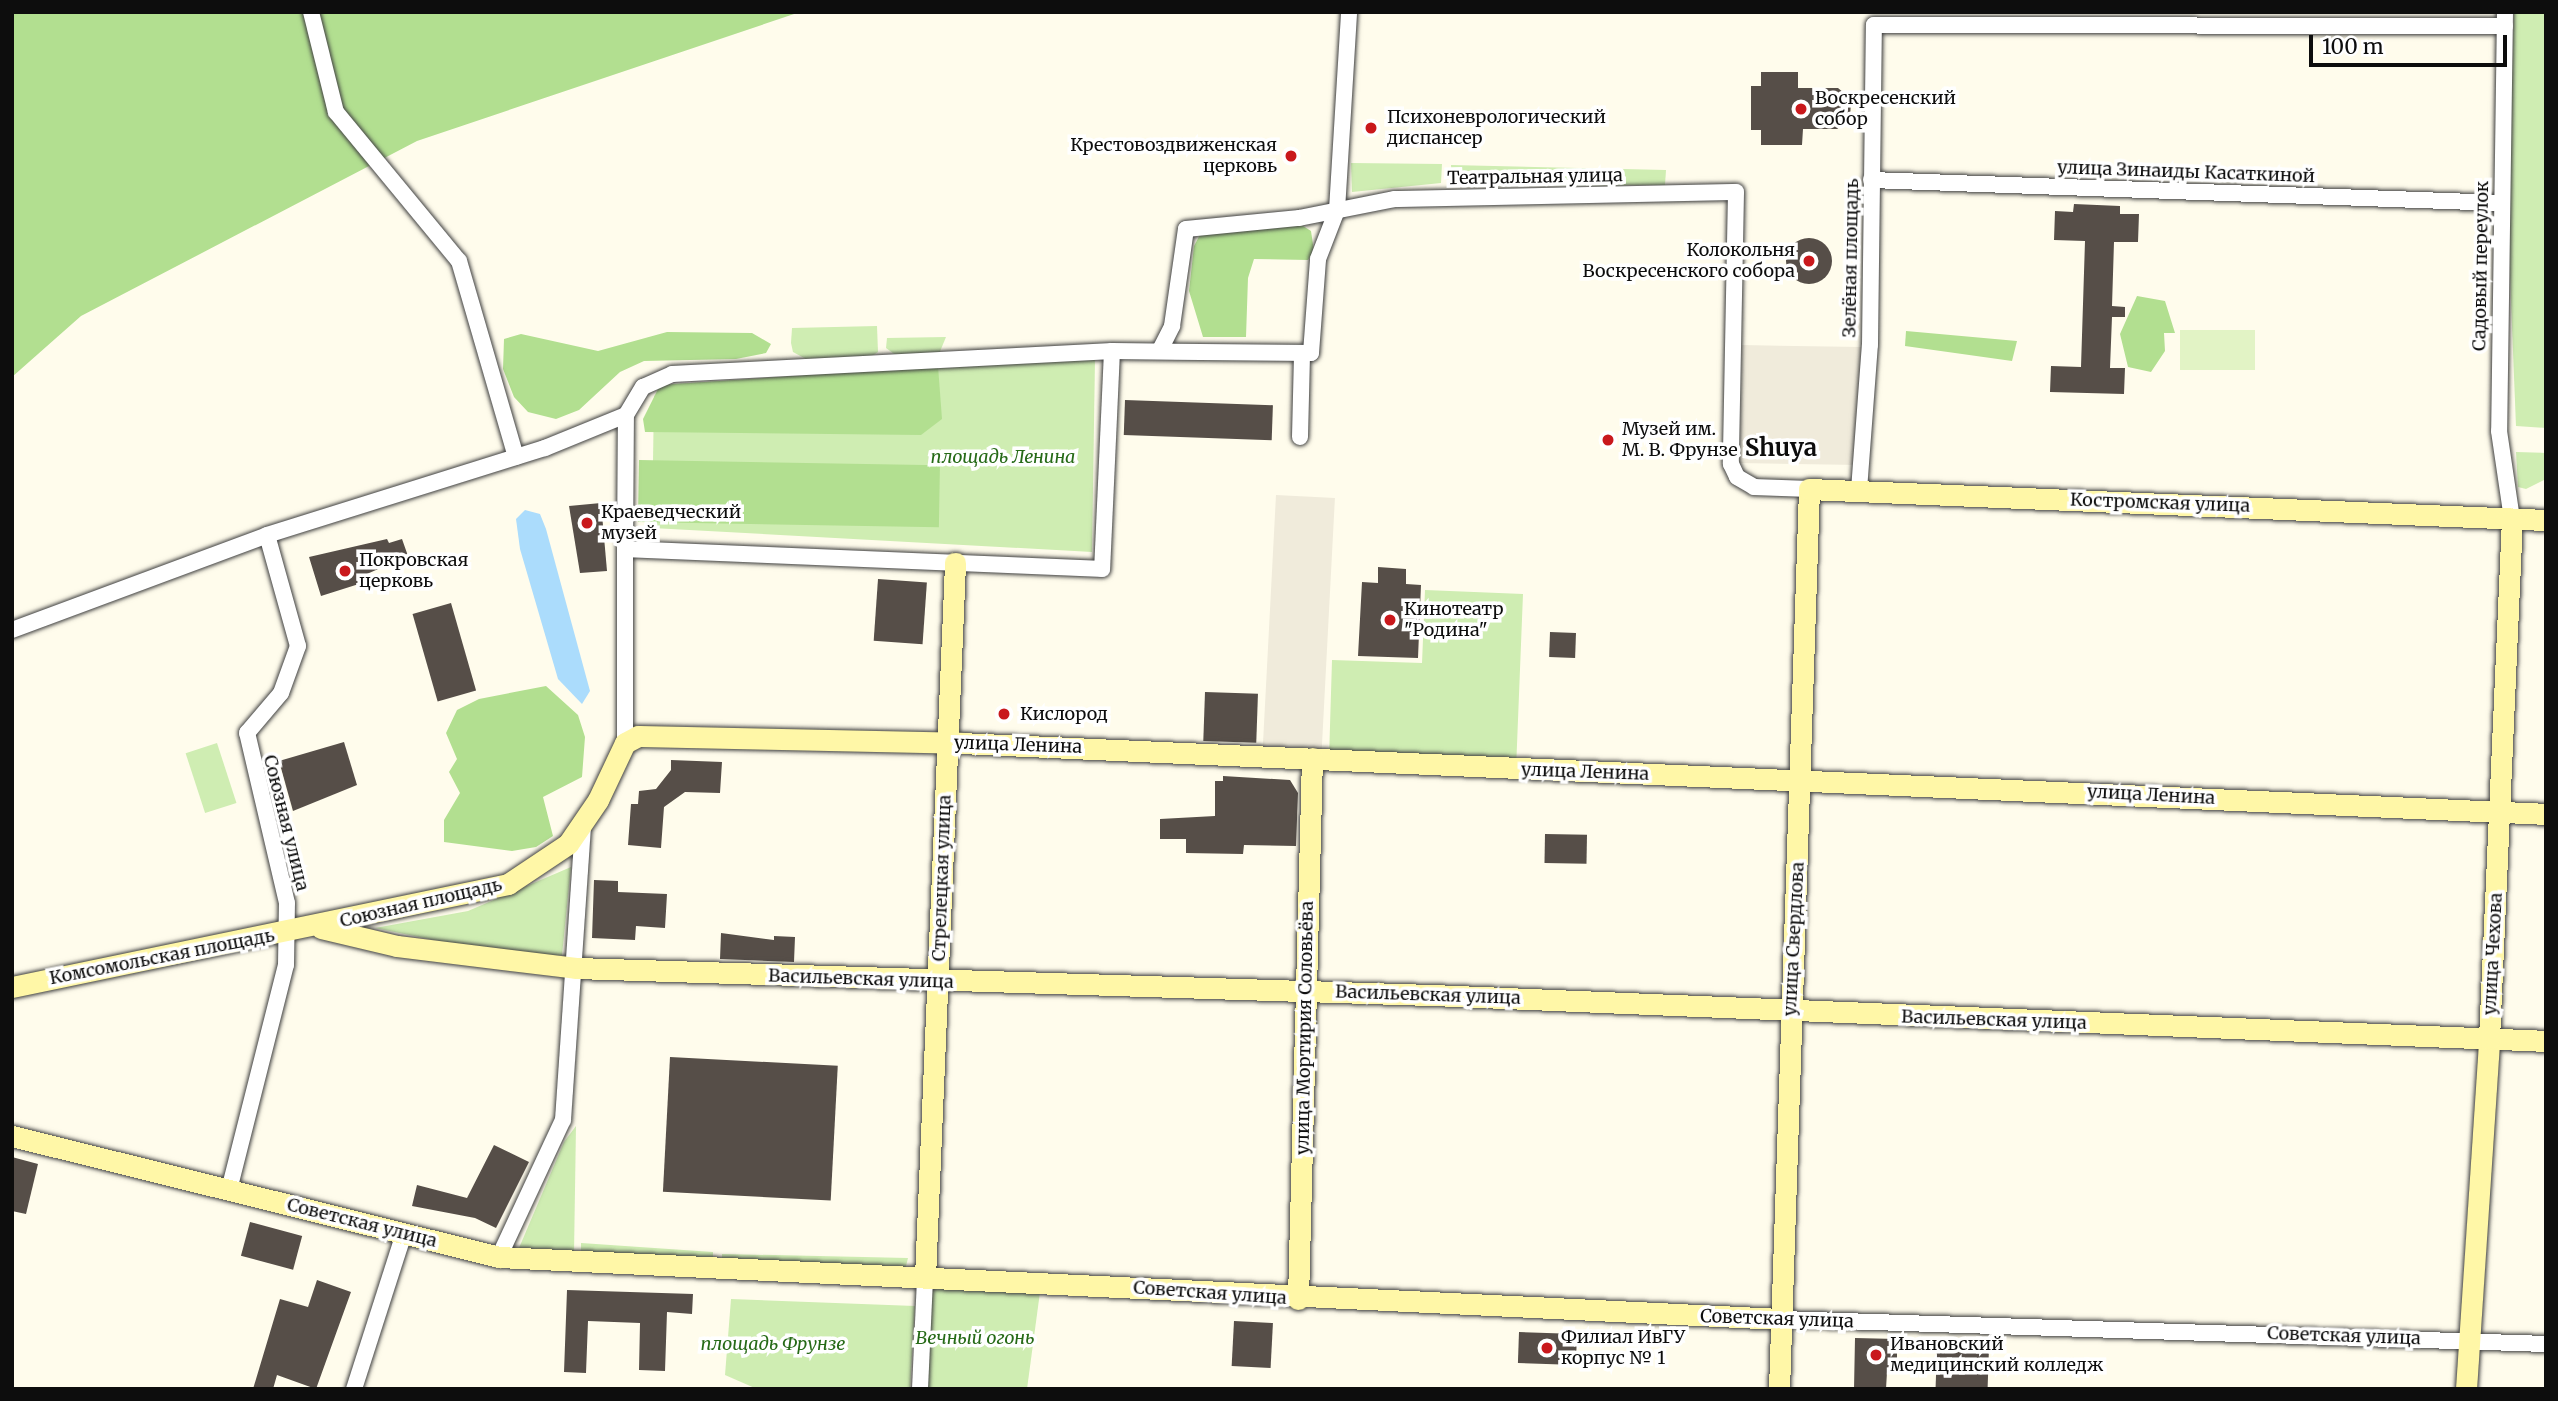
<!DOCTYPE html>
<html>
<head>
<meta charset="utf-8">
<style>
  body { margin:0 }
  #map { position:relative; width:2558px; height:1401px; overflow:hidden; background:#fffcec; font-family:Merriweather,serif }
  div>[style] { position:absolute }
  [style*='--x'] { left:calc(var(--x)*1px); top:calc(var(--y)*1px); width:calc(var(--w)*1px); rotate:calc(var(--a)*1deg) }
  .green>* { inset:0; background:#cfedb2; transform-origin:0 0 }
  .forest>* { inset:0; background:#b2df90; transform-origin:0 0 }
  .pitch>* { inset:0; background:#e2f3c5; transform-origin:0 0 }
  .plaza>* { inset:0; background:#f0ebdb; transform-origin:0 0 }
  .water>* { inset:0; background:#abdcfc }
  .building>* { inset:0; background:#564e48; transform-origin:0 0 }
  .round { border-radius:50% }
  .roads { filter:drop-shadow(0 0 2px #404040) drop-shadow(0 0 2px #404040) }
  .street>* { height:16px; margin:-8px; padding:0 8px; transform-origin:8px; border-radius:8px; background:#fff }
  .secondary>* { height:21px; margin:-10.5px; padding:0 10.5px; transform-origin:10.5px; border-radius:10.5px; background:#fff7a7 }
  .dots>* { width:19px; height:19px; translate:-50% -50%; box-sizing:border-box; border:4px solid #fff; border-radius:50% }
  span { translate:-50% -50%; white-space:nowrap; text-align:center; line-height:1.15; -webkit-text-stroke:7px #fff; paint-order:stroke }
  .poi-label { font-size:18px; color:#0d0d0d }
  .left { translate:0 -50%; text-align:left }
  .right { translate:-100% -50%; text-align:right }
  .street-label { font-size:18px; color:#0d0d0d }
  .park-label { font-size:18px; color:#266a17; font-style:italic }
  .district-label { font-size:24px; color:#0d0d0d; font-weight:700 }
  .frame { position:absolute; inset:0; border:14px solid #0d0d0d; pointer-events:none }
  .scale { position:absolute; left:2309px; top:35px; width:198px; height:32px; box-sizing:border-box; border:4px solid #0d0d0d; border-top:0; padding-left:9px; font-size:21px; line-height:24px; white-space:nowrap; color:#0d0d0d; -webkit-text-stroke:5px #fff; paint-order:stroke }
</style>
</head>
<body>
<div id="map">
  <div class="green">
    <i style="clip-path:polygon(2514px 12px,2546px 12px,2546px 428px,2516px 426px,2507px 201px)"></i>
    <i style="clip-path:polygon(1351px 163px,1442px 164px,1441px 183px,1352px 192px)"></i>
    <i style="clip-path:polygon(1451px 165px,1666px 170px,1665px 185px,1452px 186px)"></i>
    <i style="clip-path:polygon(877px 326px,878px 352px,869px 358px,806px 359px,793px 352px,791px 343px,792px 328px)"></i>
    <i style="clip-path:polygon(946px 337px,939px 354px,897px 356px,886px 348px,887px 338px)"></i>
    <i style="clip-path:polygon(1095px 359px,1092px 552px,652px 528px,654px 396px,673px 384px)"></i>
    <i style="clip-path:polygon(2516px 452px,2546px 453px,2546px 479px,2526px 489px,2518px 487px)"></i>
    <i style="clip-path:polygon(1425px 590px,1523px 594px,1516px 770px,1329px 759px,1332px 660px,1422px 663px)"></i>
    <i style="left:217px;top:743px;width:63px;height:33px;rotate:72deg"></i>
    <i style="clip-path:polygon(571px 867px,562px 955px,532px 960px,375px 928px,468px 911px)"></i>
    <i style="clip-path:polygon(576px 1126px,574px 1253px,519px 1248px,564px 1142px)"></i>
    <i style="clip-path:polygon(581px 1243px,713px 1252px,713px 1261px,581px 1254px)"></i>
    <i style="clip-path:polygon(722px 1254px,908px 1258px,905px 1270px,722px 1262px)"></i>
    <i style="clip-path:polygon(927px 1285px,1040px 1292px,1027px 1389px,924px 1389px)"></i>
    <i style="clip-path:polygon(731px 1299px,915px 1306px,910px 1389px,757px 1389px,725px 1375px)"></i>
  </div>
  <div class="forest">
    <i style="clip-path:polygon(12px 12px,800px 12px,417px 141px,81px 316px,12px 377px)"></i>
    <i style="clip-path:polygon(1300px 224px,1311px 231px,1314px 251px,1308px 260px,1254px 259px,1248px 278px,1246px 337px,1203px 337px,1189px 291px,1194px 246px,1204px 227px)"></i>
    <i style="clip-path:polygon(2137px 296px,2165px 301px,2175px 333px,2164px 333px,2165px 351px,2151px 372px,2128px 367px,2120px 334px)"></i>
    <i style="clip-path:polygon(1906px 331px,2017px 341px,2012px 361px,1905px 346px)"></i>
    <i style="clip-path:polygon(667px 332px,752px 333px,771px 344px,766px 353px,736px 359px,644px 361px,620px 372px,579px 410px,556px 419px,528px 412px,514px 397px,503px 369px,504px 339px,521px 334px,598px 351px)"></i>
    <i style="clip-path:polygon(938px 366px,942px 419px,921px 435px,645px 432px,643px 419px,660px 385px)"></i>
    <i style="left:639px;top:460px;width:301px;height:62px;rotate:1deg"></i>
    <i style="clip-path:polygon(546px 686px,578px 715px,585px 737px,582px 777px,543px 797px,553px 836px,536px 847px,512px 851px,444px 842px,444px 820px,460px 793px,449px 772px,457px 759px,446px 733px,457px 710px,479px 699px)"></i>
  </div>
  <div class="pitch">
    <i style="left:2180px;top:330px;width:75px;height:40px"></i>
  </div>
  <div class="plaza">
    <i style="left:1742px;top:345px;width:120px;height:118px;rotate:1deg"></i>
    <i style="left:1276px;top:495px;width:59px;height:253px;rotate:3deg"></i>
  </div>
  <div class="water">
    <i style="clip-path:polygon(525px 510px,540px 514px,546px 529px,590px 691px,582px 704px,558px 679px,520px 549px,516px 519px)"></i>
  </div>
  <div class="building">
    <i style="clip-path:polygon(1761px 72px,1798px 72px,1798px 88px,1838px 88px,1851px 99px,1850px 120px,1837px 129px,1803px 129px,1802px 145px,1761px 145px,1761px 130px,1751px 130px,1751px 86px,1761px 86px)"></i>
    <i style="clip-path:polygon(2074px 204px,2120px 206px,2120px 214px,2139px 214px,2138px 242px,2114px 242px,2112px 306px,2125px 307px,2125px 317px,2112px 317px,2110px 368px,2125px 368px,2124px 394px,2050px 392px,2051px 366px,2081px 367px,2085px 241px,2054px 240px,2055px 211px,2073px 212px)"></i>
    <i class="round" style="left:1786px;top:238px;width:46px;height:46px"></i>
    <i style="left:1125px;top:400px;width:148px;height:35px;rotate:2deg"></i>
    <i style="clip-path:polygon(601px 503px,607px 571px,580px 573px,569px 506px)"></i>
    <i style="clip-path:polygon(387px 539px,389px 543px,402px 539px,408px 556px,360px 577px,362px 583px,321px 596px,309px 557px)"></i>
    <i style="clip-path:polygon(1378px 567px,1406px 569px,1406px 584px,1421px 585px,1418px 658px,1358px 656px,1362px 582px,1378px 583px)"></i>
    <i style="left:878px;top:579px;width:49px;height:62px;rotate:4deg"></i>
    <i style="left:451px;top:603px;width:91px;height:40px;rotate:74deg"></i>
    <i style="left:1550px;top:632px;width:26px;height:25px;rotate:2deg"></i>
    <i style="left:1205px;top:692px;width:53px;height:49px;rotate:2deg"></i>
    <i style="clip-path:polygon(344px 742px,357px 785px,293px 811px,279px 761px)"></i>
    <i style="clip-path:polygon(671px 760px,722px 762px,720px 793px,685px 792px,664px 807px,661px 848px,628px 845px,631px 804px,638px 804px,639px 791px,656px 789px,671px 770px)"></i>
    <i style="clip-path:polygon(1223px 776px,1290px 780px,1298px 793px,1296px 846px,1244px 845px,1243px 854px,1186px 853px,1186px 839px,1160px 839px,1160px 819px,1215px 816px,1215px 781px,1223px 781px)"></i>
    <i style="left:1545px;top:834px;width:42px;height:29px;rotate:1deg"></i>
    <i style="clip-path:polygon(594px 880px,618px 881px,618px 892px,667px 894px,665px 928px,636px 926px,635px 940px,592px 938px)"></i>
    <i style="clip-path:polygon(721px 933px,774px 940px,774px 936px,795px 937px,794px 962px,720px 959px)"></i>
    <i style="left:670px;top:1057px;width:168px;height:135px;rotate:3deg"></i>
    <i style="clip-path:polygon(494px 1145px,529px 1162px,496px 1228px,475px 1218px,412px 1206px,417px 1185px,467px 1198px)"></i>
    <i style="clip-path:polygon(12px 1157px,38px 1164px,26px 1214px,12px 1211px)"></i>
    <i style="left:250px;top:1222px;width:54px;height:35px;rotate:15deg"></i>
    <i style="clip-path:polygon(317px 1280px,351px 1292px,316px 1389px,277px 1375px,273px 1389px,253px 1389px,280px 1299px,308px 1307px)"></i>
    <i style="clip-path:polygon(567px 1290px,693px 1294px,692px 1314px,667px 1312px,665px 1371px,639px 1370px,640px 1323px,588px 1321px,586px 1373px,564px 1372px)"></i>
    <i style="left:1234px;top:1321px;width:39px;height:45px;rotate:3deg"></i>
    <i style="left:1519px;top:1332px;width:58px;height:31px;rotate:2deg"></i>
    <i style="clip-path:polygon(1855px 1338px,1897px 1339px,1897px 1372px,1887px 1372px,1886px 1389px,1854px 1389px)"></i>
    <i style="left:1937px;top:1347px;width:52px;height:42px;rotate:2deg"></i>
  </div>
  <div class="roads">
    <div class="street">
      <i style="--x:311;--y:12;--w:103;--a:76"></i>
      <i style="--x:336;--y:112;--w:193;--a:50.5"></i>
      <i style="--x:459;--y:261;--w:204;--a:73.8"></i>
      <i style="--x:2505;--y:12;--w:419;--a:90.8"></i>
      <i style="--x:2499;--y:431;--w:89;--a:81.6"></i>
      <i style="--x:1871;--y:180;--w:629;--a:2.09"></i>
      <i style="--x:1160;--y:350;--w:27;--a:-63"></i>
      <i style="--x:1172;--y:326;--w:98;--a:-81.8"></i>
      <i style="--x:1186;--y:229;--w:114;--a:-5.6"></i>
      <i style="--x:1299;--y:218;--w:98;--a:-11.2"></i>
      <i style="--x:1395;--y:199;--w:341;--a:-1.2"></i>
      <i style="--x:1736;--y:192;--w:272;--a:91.1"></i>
      <i style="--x:1731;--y:464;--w:14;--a:65"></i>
      <i style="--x:1737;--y:477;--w:20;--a:30"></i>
      <i style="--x:1754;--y:487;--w:55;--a:2.1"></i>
      <i style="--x:1112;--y:351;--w:218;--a:92.6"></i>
      <i style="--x:1102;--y:569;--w:477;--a:-177.6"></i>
      <i style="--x:625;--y:549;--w:134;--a:-89.6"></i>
      <i style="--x:626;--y:415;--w:33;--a:-59"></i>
      <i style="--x:643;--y:387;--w:32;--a:-24"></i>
      <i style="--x:672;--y:374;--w:441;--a:-3"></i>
      <i style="--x:1112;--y:351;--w:199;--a:0.6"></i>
      <i style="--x:1311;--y:353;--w:94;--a:-85.7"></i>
      <i style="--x:1318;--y:259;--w:53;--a:-68.8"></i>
      <i style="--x:1337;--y:210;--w:198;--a:-86.5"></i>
      <i style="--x:1300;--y:437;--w:84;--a:-88.6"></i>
      <i style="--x:1859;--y:490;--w:145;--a:-85.7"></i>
      <i style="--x:1870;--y:345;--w:320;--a:-89.3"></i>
      <i style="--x:1874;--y:25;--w:631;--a:0.09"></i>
      <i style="--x:12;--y:630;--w:272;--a:-20.4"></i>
      <i style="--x:267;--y:535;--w:291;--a:-17.4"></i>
      <i style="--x:545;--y:448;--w:87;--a:-22.2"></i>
      <i style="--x:625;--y:743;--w:194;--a:-90"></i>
      <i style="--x:229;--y:1190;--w:232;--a:-75.8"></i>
      <i style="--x:286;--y:965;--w:62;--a:-89.1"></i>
      <i style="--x:287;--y:903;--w:175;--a:-103.2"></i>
      <i style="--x:247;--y:733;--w:52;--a:-49.6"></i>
      <i style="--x:281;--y:693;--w:50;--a:-70.1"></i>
      <i style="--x:298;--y:646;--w:115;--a:-105.6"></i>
      <i style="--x:499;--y:1257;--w:151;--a:-65"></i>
      <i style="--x:563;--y:1120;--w:297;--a:-86.1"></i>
      <i style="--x:1781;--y:1319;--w:765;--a:1.87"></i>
      <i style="--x:354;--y:1389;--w:164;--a:-72.2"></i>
      <i style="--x:920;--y:1389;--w:112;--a:-87.4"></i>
    </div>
    <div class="secondary">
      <i style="--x:321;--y:928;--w:78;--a:13.3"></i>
      <i style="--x:397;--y:946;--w:180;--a:7"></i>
      <i style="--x:576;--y:968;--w:856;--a:1.81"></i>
      <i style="--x:1432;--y:995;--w:1115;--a:2.36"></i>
      <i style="--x:12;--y:987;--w:507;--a:-11.73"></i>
      <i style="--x:508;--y:884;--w:72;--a:-33.7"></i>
      <i style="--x:568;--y:844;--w:53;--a:-55.7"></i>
      <i style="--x:598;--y:800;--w:63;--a:-64.7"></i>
      <i style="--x:625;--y:743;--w:15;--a:-28"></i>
      <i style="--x:638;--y:736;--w:322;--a:1.2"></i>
      <i style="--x:960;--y:743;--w:1588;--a:2.56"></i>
      <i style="--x:12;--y:1136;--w:502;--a:13.95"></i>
      <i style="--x:499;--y:1257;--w:1283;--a:2.77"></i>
      <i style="--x:925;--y:1277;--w:715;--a:-87.59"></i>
      <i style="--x:1298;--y:1299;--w:541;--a:-88.52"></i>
      <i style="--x:1779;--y:1389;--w:900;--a:-88.09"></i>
      <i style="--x:1809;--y:489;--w:738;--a:2.41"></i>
      <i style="--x:2466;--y:1389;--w:351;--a:-86.2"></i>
      <i style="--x:2489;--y:1039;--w:521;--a:-87.47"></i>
    </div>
  </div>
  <div class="dots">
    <i style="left:1801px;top:109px;background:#c9181c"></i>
    <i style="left:1371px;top:128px;background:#c9181c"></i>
    <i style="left:1291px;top:156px;background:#c9181c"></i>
    <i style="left:1809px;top:261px;background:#c9181c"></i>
    <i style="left:1608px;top:440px;background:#c9181c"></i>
    <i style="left:587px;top:523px;background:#c9181c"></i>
    <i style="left:345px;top:571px;background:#c9181c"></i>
    <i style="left:1390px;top:620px;background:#c9181c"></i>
    <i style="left:1004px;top:714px;background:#c9181c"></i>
    <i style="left:1547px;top:1348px;background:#c9181c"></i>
    <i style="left:1876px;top:1355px;background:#c9181c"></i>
  </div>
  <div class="poi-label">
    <span class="left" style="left:1815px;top:109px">Воскресенский<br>собор</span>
    <span class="left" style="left:1387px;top:128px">Психоневрологический<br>диспансер</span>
    <span class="right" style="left:1277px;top:156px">Крестовоздвиженская<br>церковь</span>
    <span class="right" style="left:1795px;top:261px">Колокольня<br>Воскресенского собора</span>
    <span class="left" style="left:1622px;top:440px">Музей им.<br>М. В. Фрунзе</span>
    <span class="left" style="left:601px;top:523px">Краеведческий<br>музей</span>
    <span class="left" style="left:359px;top:571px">Покровская<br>церковь</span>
    <span class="left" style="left:1404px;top:620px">Кинотеатр<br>"Родина"</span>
    <span class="left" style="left:1020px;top:714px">Кислород</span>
    <span class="left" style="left:1561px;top:1348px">Филиал ИвГУ<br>корпус № 1</span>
    <span class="left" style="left:1890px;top:1355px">Ивановский<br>медицинский колледж</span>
  </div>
  <div class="street-label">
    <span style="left:2186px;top:172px;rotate:2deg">улица Зинаиды Касаткиной</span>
    <span style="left:1535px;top:177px;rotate:-1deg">Театральная улица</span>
    <span style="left:1851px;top:258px;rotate:-89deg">Зелёная площадь</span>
    <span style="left:2481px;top:266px;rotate:-89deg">Садовый переулок</span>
    <span style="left:2160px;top:503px;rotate:2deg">Костромская улица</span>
    <span style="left:1018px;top:745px;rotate:2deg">улица Ленина</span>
    <span style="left:1585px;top:772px;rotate:2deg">улица Ленина</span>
    <span style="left:2151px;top:795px;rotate:3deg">улица Ленина</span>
    <span style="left:286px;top:823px;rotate:76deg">Союзная улица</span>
    <span style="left:942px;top:878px;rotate:-88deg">Стрелецкая улица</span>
    <span style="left:421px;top:903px;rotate:-13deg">Союзная площадь</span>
    <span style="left:1794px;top:939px;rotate:-87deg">улица Свердлова</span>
    <span style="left:2493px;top:954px;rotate:-87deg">улица Чехова</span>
    <span style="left:162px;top:957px;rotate:-11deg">Комсомольская площадь</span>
    <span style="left:861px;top:979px;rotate:2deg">Васильевская улица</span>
    <span style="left:1428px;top:995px;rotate:2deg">Васильевская улица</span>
    <span style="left:1994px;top:1020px;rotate:2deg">Васильевская улица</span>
    <span style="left:1305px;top:1028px;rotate:-89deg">улица Мортирия Соловьёва</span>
    <span style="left:362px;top:1223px;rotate:14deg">Советская улица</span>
    <span style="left:1210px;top:1293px;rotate:4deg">Советская улица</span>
    <span style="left:1777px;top:1319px;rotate:2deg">Советская улица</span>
    <span style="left:2344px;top:1336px;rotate:2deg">Советская улица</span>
  </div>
  <div class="park-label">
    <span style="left:1003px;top:457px">площадь Ленина</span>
    <span style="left:975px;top:1338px">Вечный огонь</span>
    <span style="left:773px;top:1344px">площадь Фрунзе</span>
  </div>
  <div class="district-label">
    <span style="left:1781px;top:448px">Shuya</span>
  </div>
  <div class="frame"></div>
  <div class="scale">100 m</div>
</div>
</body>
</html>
